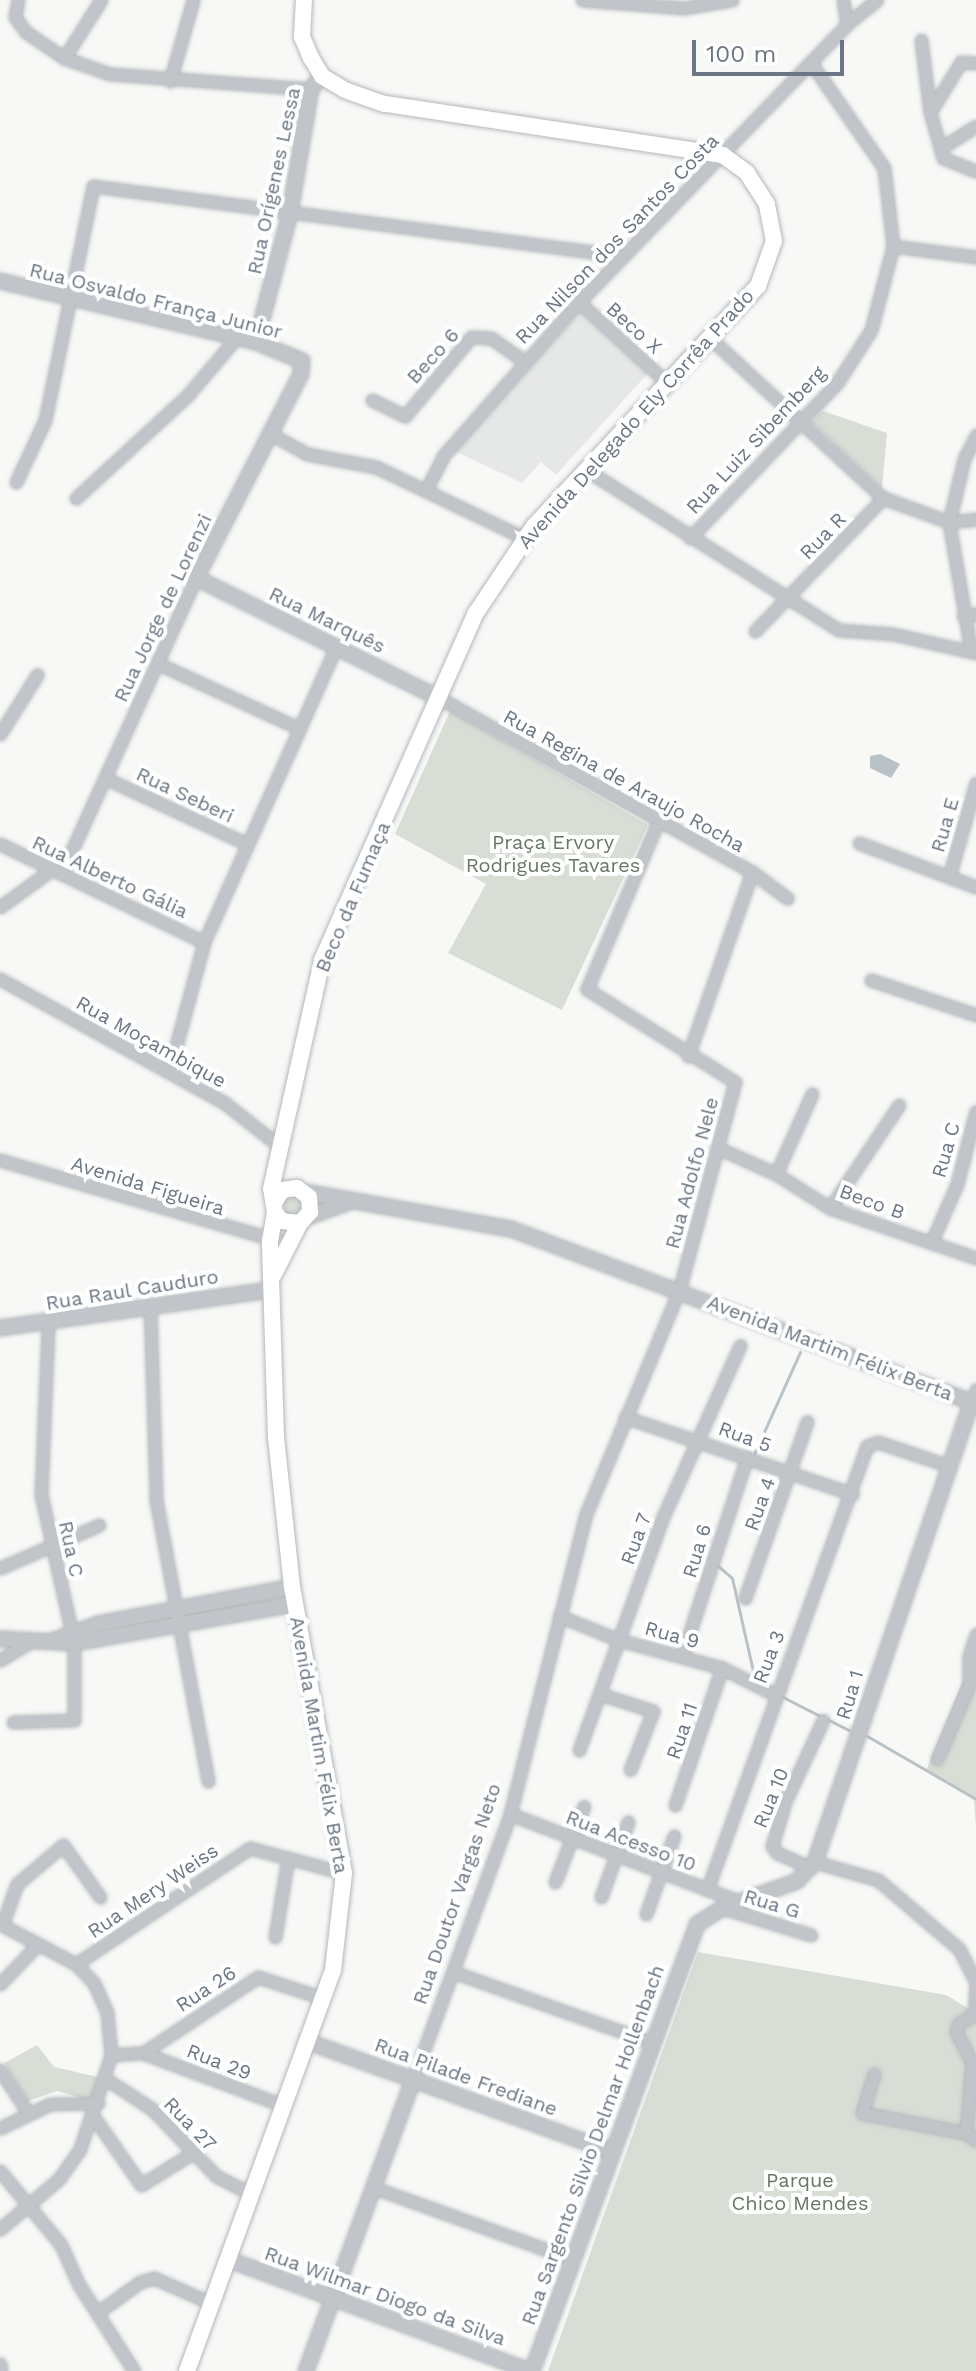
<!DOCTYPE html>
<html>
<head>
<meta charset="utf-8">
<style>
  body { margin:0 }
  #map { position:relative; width:976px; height:2371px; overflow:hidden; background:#f8f9f7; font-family:"Work Sans",sans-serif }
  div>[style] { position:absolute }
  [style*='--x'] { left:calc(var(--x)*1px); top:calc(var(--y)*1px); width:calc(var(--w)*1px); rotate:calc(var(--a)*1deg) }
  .built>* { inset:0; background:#e6e8e7 }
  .green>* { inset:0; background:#d8ddd6 }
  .water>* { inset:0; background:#b9c2c7 }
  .stream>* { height:3px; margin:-1.5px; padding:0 1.5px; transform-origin:1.5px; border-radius:1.5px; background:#b9c2c7 }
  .roads { filter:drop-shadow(0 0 2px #b3b8bc) drop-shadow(0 0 2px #b3b8bc) }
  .minor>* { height:11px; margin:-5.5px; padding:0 5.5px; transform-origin:5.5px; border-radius:5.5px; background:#c1c4c8 }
  .tertiary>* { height:14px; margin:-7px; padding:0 7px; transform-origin:7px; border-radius:7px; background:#c1c4c8 }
  .secondary>* { height:16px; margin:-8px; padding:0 8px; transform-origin:8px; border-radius:8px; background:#fff }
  span { translate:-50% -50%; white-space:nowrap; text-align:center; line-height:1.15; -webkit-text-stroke:8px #fff; paint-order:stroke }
  .street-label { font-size:20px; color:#6b7784 }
  .park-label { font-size:20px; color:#677765 }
  .scale { position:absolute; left:692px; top:40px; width:152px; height:36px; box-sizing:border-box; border:4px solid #6b7784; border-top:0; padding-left:10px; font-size:24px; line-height:28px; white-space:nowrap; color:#6b7784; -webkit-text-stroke:6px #fff; paint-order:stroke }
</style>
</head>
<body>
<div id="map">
  <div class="built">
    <i style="clip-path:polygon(582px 310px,650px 371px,556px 475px,541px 462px,522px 483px,454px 451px)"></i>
  </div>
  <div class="green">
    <i style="clip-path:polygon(823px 411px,887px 433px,882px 488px,811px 422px)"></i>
    <i style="clip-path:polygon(450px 711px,648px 825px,562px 1010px,448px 953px,486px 884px,395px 834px)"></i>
    <i style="clip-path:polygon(302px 1195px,302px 1214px,286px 1215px,283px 1197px)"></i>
    <i style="clip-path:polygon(976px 1627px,976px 1826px,974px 1800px,926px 1771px,965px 1675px,964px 1654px)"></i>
    <i style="clip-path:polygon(698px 1952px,946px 1995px,976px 2013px,976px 2371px,548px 2371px)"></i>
    <i style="clip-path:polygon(37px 2045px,54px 2067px,98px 2077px,93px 2101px,57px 2091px,28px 2101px,4px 2063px)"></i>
  </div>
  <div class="water">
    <i style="clip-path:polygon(880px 754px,900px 764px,891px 778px,870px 768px,870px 756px)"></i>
  </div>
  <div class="stream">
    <i style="--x:754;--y:1454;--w:112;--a:-65.7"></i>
    <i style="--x:717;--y:1565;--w:20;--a:41"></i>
    <i style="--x:732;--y:1578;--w:105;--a:77.3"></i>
    <i style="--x:781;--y:1696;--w:44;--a:27.1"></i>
    <i style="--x:827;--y:1719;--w:25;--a:27"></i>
    <i style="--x:867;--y:1736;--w:126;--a:30"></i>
  </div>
  <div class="roads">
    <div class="minor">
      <i style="--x:18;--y:0;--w:17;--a:100"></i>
      <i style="--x:15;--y:17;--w:19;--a:54"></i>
      <i style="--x:26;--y:32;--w:46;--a:34.4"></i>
      <i style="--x:64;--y:58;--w:49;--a:19.2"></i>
      <i style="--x:110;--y:74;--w:202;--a:4.3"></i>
      <i style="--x:582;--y:0;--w:102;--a:4.5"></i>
      <i style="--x:684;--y:8;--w:49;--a:-9.5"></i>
      <i style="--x:843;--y:0;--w:24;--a:81"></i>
      <i style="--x:921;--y:40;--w:73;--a:82.9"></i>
      <i style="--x:930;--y:112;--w:48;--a:74.2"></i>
      <i style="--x:943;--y:158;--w:35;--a:22"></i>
      <i style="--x:64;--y:58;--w:69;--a:-57.5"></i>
      <i style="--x:170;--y:81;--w:84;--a:-74.1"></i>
      <i style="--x:930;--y:112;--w:59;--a:-58.2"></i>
      <i style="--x:961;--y:62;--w:15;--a:4"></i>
      <i style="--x:941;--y:148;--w:41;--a:-32.2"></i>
      <i style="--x:893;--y:246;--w:84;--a:7.5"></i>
      <i style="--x:579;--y:302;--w:117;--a:42.6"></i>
      <i style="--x:709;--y:337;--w:237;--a:42.8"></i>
      <i style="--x:883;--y:498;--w:70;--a:20"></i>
      <i style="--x:949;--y:522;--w:27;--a:-6"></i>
      <i style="--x:372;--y:400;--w:37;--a:26"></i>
      <i style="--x:405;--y:416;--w:103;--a:-50.1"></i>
      <i style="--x:471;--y:337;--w:20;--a:3"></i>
      <i style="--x:491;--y:338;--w:42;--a:35.2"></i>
      <i style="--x:269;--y:433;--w:43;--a:28.9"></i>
      <i style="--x:307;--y:454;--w:70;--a:10.7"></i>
      <i style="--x:376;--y:467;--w:164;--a:25.6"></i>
      <i style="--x:588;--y:471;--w:297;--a:32.4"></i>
      <i style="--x:839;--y:630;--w:54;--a:4.2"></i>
      <i style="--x:893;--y:634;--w:85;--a:12.9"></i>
      <i style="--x:16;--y:482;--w:68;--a:-64.9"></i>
      <i style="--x:45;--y:420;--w:239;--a:-78.4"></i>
      <i style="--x:93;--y:186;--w:534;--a:7.54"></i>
      <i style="--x:426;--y:490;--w:38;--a:-63"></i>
      <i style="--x:443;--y:456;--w:205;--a:-48.6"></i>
      <i style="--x:579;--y:302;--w:386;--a:-46"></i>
      <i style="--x:847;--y:24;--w:38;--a:-39"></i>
      <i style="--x:76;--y:498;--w:151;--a:-42.6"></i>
      <i style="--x:187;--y:396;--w:76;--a:-49.8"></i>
      <i style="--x:690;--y:538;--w:214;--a:-46.5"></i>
      <i style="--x:837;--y:383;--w:63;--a:-57.3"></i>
      <i style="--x:871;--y:330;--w:87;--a:-75.3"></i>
      <i style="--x:893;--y:246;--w:79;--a:-96.6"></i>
      <i style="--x:884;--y:168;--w:128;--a:-124.8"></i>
      <i style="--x:963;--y:616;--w:13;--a:-9"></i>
      <i style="--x:755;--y:631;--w:185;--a:-46.1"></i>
      <i style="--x:971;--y:651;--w:131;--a:-99.7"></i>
      <i style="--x:949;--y:522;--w:65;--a:-76.6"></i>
      <i style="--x:964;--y:459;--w:27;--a:-63"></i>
      <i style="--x:159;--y:664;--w:155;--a:24.7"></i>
      <i style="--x:441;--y:699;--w:356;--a:29.1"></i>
      <i style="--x:752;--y:872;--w:44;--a:36.6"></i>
      <i style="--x:0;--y:734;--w:70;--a:-57.9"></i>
      <i style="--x:107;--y:779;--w:154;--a:24.9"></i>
      <i style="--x:859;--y:843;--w:125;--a:20.6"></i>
      <i style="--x:0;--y:844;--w:226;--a:25.7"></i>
      <i style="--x:61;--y:874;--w:325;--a:-65.5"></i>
      <i style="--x:949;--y:877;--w:98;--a:-74"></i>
      <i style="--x:0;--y:907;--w:63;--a:-36"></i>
      <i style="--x:0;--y:979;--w:258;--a:28.9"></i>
      <i style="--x:226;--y:1104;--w:66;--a:38.3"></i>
      <i style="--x:871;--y:980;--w:111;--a:18.4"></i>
      <i style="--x:688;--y:1056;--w:195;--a:-70.8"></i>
      <i style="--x:169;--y:1072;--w:135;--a:-74.9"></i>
      <i style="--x:204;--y:942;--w:323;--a:-65.9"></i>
      <i style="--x:718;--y:1148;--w:64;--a:24.1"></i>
      <i style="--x:776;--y:1174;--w:64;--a:32.2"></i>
      <i style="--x:830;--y:1208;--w:154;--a:18.9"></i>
      <i style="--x:0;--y:1160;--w:297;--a:16.2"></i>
      <i style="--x:776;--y:1174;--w:88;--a:-65.8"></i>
      <i style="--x:830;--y:1208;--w:124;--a:-56.2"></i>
      <i style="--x:931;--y:1243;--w:64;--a:-66.2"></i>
      <i style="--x:957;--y:1184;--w:75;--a:-75.4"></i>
      <i style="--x:150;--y:1305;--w:195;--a:88.2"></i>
      <i style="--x:156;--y:1500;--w:286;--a:79.5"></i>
      <i style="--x:972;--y:1402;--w:13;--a:-72"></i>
      <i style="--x:625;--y:1417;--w:240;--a:18.7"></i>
      <i style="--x:0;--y:1568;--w:108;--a:-23.5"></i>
      <i style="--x:745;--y:1598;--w:187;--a:-70.6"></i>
      <i style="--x:559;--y:1616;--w:65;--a:21.8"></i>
      <i style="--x:619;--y:1640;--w:107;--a:15.2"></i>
      <i style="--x:722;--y:1668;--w:58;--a:26.6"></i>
      <i style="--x:682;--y:1656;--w:209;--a:-71.9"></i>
      <i style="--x:0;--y:1660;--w:35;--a:-31"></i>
      <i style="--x:600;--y:1694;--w:56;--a:17.8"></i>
      <i style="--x:653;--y:1711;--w:63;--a:111.3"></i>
      <i style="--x:13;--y:1722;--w:61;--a:-1.9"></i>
      <i style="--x:74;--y:1720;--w:77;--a:-90"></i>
      <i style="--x:74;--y:1643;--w:153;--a:-102.5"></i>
      <i style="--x:41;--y:1494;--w:170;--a:-87.6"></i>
      <i style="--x:579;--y:1750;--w:248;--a:-70.2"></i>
      <i style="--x:663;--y:1517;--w:188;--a:-65.8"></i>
      <i style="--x:937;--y:1759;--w:81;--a:-66.6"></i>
      <i style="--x:969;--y:1685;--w:29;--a:-90"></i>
      <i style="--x:969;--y:1656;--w:23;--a:-72"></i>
      <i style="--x:675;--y:1805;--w:145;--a:-71.1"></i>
      <i style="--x:510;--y:1814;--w:246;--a:20.9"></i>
      <i style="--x:815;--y:1862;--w:66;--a:15.9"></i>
      <i style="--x:878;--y:1880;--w:106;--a:40.4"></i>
      <i style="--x:959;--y:1949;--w:37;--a:63"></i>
      <i style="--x:811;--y:1868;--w:37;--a:-156"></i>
      <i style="--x:777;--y:1853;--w:9;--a:-126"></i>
      <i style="--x:772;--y:1846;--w:46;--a:-73.5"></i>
      <i style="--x:785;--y:1802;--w:90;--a:-65.1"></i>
      <i style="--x:555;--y:1882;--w:81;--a:-69.1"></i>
      <i style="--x:707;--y:1890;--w:472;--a:-70.2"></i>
      <i style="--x:867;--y:1446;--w:12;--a:-20"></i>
      <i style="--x:878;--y:1442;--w:75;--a:18.7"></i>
      <i style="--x:601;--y:1897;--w:80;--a:-70.2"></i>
      <i style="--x:723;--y:1908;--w:92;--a:17.1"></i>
      <i style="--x:646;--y:1914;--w:83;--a:-70.3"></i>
      <i style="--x:0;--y:1924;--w:86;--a:27.8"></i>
      <i style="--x:76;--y:1964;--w:26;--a:47"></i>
      <i style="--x:94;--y:1983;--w:32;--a:66"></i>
      <i style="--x:107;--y:2012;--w:43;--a:84.7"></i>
      <i style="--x:111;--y:2055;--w:99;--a:108.3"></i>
      <i style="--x:80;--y:2149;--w:35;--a:125"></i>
      <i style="--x:60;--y:2178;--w:79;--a:139.6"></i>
      <i style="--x:2;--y:1925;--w:44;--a:-69.9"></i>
      <i style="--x:17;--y:1884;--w:60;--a:-40.3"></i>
      <i style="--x:63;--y:1845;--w:64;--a:54.6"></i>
      <i style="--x:275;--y:1937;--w:80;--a:-80.7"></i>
      <i style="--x:76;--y:1964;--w:209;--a:-33.7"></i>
      <i style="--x:250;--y:1848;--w:97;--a:14.9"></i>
      <i style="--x:453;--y:1972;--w:210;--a:19.5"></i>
      <i style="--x:0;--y:1984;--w:55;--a:-46.5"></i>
      <i style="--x:974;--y:2013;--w:29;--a:-86"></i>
      <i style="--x:143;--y:2053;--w:148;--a:20.5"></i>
      <i style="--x:111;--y:2055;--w:32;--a:-4"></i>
      <i style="--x:143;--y:2053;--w:138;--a:-33.5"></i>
      <i style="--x:258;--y:1977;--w:68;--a:17.9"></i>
      <i style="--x:0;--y:2070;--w:49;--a:56.6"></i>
      <i style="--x:874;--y:2074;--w:41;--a:107.1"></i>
      <i style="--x:862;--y:2113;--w:106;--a:10.9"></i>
      <i style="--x:966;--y:2133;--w:12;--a:35"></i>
      <i style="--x:414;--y:2077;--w:280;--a:-69.9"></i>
      <i style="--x:510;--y:1814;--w:309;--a:-75.8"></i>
      <i style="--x:586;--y:1514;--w:242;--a:-67.4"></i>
      <i style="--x:679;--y:1291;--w:216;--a:-75"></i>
      <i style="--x:735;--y:1082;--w:175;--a:-147.9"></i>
      <i style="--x:587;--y:989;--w:179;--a:-67"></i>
      <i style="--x:106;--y:2079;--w:55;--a:33.1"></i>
      <i style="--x:152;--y:2109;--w:93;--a:46.3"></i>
      <i style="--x:216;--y:2176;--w:37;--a:27"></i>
      <i style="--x:93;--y:2116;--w:84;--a:55.2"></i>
      <i style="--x:141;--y:2185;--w:62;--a:-31.9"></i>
      <i style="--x:0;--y:2128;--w:55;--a:-25.6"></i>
      <i style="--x:50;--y:2104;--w:48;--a:-1.2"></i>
      <i style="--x:966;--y:2133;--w:70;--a:-85.1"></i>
      <i style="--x:972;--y:2063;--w:35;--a:-117"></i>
      <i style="--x:956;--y:2032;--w:8;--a:-76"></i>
      <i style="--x:958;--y:2024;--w:21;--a:-31"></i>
      <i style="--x:0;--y:2171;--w:96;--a:50.5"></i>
      <i style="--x:61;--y:2245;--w:44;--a:65.8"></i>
      <i style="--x:79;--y:2285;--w:102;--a:57.4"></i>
      <i style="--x:372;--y:2187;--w:213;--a:19.8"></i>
      <i style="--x:97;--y:2313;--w:53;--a:-35.8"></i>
      <i style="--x:140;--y:2282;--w:15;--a:-16"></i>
      <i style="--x:154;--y:2278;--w:62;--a:23.7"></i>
      <i style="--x:0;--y:2364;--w:7;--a:82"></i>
    </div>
    <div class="tertiary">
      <i style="--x:0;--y:281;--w:263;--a:13.4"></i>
      <i style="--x:256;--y:342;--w:50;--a:22.4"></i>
      <i style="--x:302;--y:361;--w:13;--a:94"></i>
      <i style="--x:301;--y:374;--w:229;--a:117.2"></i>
      <i style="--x:196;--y:578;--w:273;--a:26.3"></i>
      <i style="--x:256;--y:342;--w:133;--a:-75.2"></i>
      <i style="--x:290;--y:213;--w:126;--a:-80.4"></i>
      <i style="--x:311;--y:89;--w:17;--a:-50"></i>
      <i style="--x:305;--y:1192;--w:209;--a:10.2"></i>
      <i style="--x:511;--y:1229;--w:497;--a:20.6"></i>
      <i style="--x:308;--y:1217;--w:47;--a:-20"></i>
      <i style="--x:0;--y:1328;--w:273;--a:-8"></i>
      <i style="--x:0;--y:1639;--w:74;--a:3.1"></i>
      <i style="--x:74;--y:1643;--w:224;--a:-10"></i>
      <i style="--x:52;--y:1641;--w:49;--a:-20.3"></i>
      <i style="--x:98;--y:1624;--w:197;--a:-10.8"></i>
      <i style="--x:306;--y:2041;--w:326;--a:19.9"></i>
      <i style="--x:227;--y:2259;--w:323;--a:20.3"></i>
      <i style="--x:306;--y:2371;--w:313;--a:-69.8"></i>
      <i style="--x:532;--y:2371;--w:476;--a:-69.7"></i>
      <i style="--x:697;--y:1924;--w:31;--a:-32"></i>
      <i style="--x:723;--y:1908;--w:79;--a:-20"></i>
      <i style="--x:797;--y:1881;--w:26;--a:-47"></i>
      <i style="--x:815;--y:1862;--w:486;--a:-71.2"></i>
    </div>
    <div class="secondary">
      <i style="--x:274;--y:1203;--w:15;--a:-58"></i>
      <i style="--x:282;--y:1190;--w:15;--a:-8"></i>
      <i style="--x:297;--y:1188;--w:15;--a:37"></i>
      <i style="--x:309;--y:1197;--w:15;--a:86"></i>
      <i style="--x:310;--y:1212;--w:15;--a:132"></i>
      <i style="--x:300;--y:1223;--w:18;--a:-174"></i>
      <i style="--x:282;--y:1221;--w:11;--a:-131"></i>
      <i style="--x:275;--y:1213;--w:24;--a:-99"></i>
      <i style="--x:271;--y:1189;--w:235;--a:-77.4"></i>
      <i style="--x:322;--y:960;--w:380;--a:-66.1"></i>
      <i style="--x:476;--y:613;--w:105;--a:-56.3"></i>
      <i style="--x:534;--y:526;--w:328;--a:-47"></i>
      <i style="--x:758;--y:286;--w:48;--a:-70.4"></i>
      <i style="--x:774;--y:241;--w:38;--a:-101"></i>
      <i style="--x:767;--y:204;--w:38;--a:-123"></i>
      <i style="--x:746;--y:172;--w:29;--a:-144"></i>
      <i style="--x:723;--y:155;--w:343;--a:-171.4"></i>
      <i style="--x:384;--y:104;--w:41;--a:-160.3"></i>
      <i style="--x:345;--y:90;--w:27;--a:-149"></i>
      <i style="--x:322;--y:76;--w:21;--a:-121"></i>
      <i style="--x:311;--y:58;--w:23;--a:-113"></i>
      <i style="--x:302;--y:37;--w:37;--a:-87"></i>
      <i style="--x:274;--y:1274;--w:57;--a:-63"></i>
      <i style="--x:187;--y:2371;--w:427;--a:-70"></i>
      <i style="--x:333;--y:1970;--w:98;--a:-83.5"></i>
      <i style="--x:344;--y:1873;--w:291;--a:-100.3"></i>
      <i style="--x:292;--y:1587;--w:151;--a:-96.1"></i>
      <i style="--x:276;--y:1437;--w:196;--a:-91.8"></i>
      <i style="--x:270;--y:1241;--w:28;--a:-80"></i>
    </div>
  </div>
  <div class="street-label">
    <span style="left:274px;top:181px;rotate:-78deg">Rua Orígenes Lessa</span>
    <span style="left:617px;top:239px;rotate:-46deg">Rua Nilson dos Santos Costa</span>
    <span style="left:156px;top:301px;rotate:14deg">Rua Osvaldo França Junior</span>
    <span style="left:634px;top:328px;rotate:42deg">Beco X</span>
    <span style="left:433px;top:356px;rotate:-48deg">Beco 6</span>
    <span style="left:636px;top:419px;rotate:-48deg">Avenida Delegado Ely Corrêa Prado</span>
    <span style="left:756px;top:440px;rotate:-47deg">Rua Luiz Sibemberg</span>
    <span style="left:823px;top:536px;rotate:-46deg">Rua R</span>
    <span style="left:163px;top:608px;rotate:-65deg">Rua Jorge de Lorenzi</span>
    <span style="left:327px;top:620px;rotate:26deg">Rua Marquês</span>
    <span style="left:624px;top:781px;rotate:29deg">Rua Regina de Araujo Rocha</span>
    <span style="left:185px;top:795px;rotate:25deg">Rua Seberi</span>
    <span style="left:945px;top:825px;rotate:-74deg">Rua E</span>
    <span style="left:110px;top:877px;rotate:25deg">Rua Alberto Gália</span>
    <span style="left:353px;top:897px;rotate:-67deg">Beco da Fumaça</span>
    <span style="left:151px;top:1042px;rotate:29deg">Rua Moçambique</span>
    <span style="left:946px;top:1150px;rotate:-74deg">Rua C</span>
    <span style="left:692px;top:1173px;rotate:-75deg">Rua Adolfo Nele</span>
    <span style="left:148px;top:1186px;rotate:17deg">Avenida Figueira</span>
    <span style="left:872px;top:1202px;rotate:20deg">Beco B</span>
    <span style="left:132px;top:1290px;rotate:-9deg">Rua Raul Cauduro</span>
    <span style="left:830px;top:1348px;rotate:21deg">Avenida Martim Félix Berta</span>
    <span style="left:745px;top:1437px;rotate:20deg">Rua 5</span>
    <span style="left:760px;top:1504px;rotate:-70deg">Rua 4</span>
    <span style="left:636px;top:1539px;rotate:-70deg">Rua 7</span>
    <span style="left:71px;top:1549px;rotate:78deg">Rua C</span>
    <span style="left:697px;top:1551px;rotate:-73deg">Rua 6</span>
    <span style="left:672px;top:1635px;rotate:15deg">Rua 9</span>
    <span style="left:769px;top:1657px;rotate:-69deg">Rua 3</span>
    <span style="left:850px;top:1695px;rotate:-73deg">Rua 1</span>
    <span style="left:682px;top:1731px;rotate:-71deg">Rua 11</span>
    <span style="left:319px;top:1745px;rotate:80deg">Avenida Martim Félix Berta</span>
    <span style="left:771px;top:1798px;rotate:-68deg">Rua 10</span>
    <span style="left:631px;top:1841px;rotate:21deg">Rua Acesso 10</span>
    <span style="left:153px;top:1891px;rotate:-34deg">Rua Mery Weiss</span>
    <span style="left:457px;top:1894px;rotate:-71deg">Rua Doutor Vargas Neto</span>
    <span style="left:772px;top:1904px;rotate:17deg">Rua G</span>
    <span style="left:206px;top:1989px;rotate:-33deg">Rua 26</span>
    <span style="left:219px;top:2062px;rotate:21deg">Rua 29</span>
    <span style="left:466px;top:2077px;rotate:20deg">Rua Pilade Frediane</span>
    <span style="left:190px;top:2124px;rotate:46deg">Rua 27</span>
    <span style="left:593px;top:2145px;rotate:-70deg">Rua Sargento Silvio Delmar Hollenbach</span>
    <span style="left:385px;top:2296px;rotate:20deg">Rua Wilmar Diogo da Silva</span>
  </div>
  <div class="park-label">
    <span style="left:553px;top:854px">Praça Ervory<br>Rodrigues Tavares</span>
    <span style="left:800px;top:2192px">Parque<br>Chico Mendes</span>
  </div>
  <div class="scale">100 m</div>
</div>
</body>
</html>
